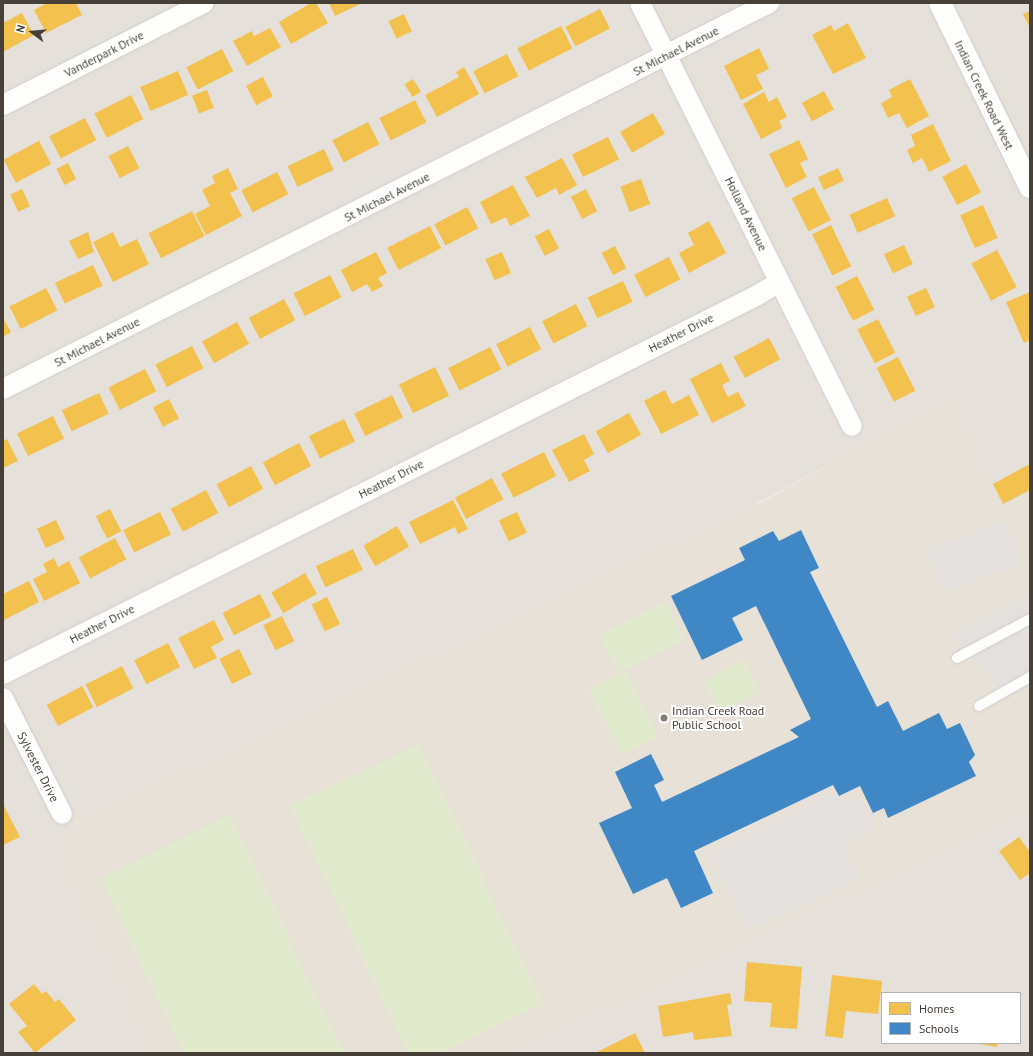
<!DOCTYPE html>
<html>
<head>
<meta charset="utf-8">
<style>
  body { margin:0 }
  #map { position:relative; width:1033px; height:1056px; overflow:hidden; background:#f2efec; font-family:"PT Sans",sans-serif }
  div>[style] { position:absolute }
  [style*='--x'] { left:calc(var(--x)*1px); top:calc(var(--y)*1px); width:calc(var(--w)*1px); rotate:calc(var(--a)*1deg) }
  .residential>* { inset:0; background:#e5e0da }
  .education>* { inset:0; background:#e8e1d8 }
  .green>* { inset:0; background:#e2eace; transform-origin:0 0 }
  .parking>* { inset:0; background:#e3e0dd; transform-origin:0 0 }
  .homes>* { inset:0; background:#f2c14e; transform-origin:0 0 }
  .schools>* { inset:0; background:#3f88c5 }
  .roads { filter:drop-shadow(0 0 1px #d0cdca) drop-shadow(0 0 1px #d0cdca) }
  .service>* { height:10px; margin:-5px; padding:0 5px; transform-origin:5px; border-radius:5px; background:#fdfdfc }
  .minor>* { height:20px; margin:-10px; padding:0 10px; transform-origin:10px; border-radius:10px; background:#fdfdfc }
  .tertiary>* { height:22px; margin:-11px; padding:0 11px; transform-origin:11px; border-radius:11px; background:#fdfdfc }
  .dots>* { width:11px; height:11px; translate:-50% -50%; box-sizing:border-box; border:2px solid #fff; border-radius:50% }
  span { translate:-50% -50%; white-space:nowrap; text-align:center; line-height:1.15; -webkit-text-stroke:4px #fff; paint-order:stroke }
  .street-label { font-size:12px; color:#474038 }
  .poi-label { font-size:12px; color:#474038 }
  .left { translate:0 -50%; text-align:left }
  .frame { position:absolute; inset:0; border:4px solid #474038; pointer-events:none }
  .legend { position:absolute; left:881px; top:992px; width:140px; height:52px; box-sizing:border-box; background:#fff; border:1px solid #b5b3af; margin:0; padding:5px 7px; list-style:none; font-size:12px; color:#474038 }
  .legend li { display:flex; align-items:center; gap:8px; height:20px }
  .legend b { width:20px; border:1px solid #b5b3af }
  .north { position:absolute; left:12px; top:12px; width:40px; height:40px; -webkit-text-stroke:3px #fff; paint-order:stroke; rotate:286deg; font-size:11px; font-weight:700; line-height:16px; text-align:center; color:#474038 }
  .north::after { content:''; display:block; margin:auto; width:14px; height:18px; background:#474038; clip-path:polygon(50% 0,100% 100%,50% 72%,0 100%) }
</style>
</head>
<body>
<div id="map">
  <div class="residential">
    <i style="clip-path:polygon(3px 3px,1030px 3px,1030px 492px,1002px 508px,949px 398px,70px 882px,150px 1053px,3px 1053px)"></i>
    <i style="clip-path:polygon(evenodd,1030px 810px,1030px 1053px,507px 1053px,1030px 810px,882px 993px,1020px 993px,1020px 1043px,882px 1043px,882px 993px)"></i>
  </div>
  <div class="education">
    <i style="clip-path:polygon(949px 397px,1002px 508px,1030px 492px,1030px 811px,511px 1053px,150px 1053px,70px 882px,71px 824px,762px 502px)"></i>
  </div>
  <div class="green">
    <i style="left:665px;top:602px;width:42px;height:73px;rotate:63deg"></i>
    <i style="left:744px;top:660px;width:36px;height:45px;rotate:63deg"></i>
    <i style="left:626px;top:671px;width:74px;height:42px;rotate:63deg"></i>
    <i style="clip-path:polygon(419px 744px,543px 1004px,442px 1053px,408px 1053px,290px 806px)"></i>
    <i style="clip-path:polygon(230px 815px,344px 1053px,184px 1053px,100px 878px)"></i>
  </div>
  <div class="parking">
    <i style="left:1005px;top:521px;width:45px;height:82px;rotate:70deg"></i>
    <i style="clip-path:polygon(1030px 594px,1030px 687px,1009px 698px,950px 635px)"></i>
    <i style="clip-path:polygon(834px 793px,843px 805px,859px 798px,872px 829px,843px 845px,859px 878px,747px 931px,711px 854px)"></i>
  </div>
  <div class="homes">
    <i style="clip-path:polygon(47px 3px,76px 3px,82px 15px,46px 33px,34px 10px)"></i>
    <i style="clip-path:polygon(311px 3px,316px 3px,328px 23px,291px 44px,279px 22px)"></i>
    <i style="clip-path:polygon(329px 3px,362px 3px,335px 16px)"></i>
    <i style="left:600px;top:9px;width:22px;height:39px;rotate:63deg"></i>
    <i style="clip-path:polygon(1030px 11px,1030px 28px,1023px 14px)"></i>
    <i style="clip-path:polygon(22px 13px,34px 35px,3px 52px,3px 23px)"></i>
    <i style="left:404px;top:14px;width:19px;height:17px;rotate:65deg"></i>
    <i style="clip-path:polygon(848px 23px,866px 58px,833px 74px,812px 35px,831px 25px,834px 31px)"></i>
    <i style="left:561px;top:26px;width:25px;height:49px;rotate:63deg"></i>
    <i style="clip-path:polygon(270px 28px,281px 47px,247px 66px,233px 41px,252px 31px,254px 36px)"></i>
    <i style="clip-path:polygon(759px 48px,769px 69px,756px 75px,763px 89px,741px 100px,724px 66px)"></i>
    <i style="left:222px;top:49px;width:25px;height:40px;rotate:63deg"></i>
    <i style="left:507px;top:54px;width:25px;height:38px;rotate:63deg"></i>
    <i style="clip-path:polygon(464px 67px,479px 94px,437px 117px,425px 95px,459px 77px,456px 72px)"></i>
    <i style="left:178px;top:71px;width:26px;height:41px;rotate:67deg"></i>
    <i style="left:263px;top:77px;width:22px;height:19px;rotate:63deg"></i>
    <i style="left:413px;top:79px;width:15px;height:10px;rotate:58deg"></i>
    <i style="clip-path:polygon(910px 79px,929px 116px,907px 128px,899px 113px,888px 118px,881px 103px,892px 97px,889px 90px)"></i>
    <i style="left:207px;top:90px;width:19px;height:16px;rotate:69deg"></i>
    <i style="left:824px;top:91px;width:21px;height:25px;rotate:62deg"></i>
    <i style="clip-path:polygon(764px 92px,769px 102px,777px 97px,787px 117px,779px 121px,782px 128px,761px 139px,743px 104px)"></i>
    <i style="left:131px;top:95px;width:27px;height:41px;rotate:63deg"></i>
    <i style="left:415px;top:100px;width:25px;height:40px;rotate:63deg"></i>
    <i style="left:653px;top:113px;width:24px;height:38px;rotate:60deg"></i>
    <i style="left:85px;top:118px;width:25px;height:40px;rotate:63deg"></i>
    <i style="left:368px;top:122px;width:25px;height:40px;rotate:63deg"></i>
    <i style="clip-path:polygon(933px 124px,951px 161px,929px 172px,922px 158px,913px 163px,907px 150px,915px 146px,911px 135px)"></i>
    <i style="left:608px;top:137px;width:25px;height:40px;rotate:64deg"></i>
    <i style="clip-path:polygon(799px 140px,808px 159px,800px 163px,807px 177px,786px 188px,769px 154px)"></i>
    <i style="left:39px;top:141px;width:26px;height:40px;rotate:62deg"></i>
    <i style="left:128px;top:146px;width:25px;height:22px;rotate:63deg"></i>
    <i style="left:324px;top:149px;width:23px;height:40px;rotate:65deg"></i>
    <i style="clip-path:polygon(562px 158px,577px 185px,559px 195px,556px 188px,537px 198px,525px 177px)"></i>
    <i style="left:68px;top:163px;width:18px;height:13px;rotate:63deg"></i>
    <i style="left:966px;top:164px;width:32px;height:27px;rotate:62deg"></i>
    <i style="clip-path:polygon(228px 168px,238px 189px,230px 193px,242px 216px,206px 235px,195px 214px,210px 206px,202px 190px,215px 183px,212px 176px)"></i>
    <i style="left:838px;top:168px;width:14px;height:22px;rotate:65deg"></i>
    <i style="left:277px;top:172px;width:25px;height:40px;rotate:63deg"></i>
    <i style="left:641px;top:179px;width:27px;height:22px;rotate:70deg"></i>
    <i style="clip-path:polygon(513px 185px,530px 216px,510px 226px,506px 217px,491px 224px,480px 202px)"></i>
    <i style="left:814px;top:187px;width:37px;height:25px;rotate:63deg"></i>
    <i style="left:22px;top:189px;width:19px;height:13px;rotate:65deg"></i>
    <i style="left:586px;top:189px;width:25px;height:17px;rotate:63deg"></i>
    <i style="left:887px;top:198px;width:20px;height:41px;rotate:66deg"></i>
    <i style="left:983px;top:205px;width:36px;height:25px;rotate:66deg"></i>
    <i style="left:467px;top:207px;width:24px;height:37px;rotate:62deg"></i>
    <i style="left:192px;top:211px;width:28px;height:49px;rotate:63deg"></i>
    <i style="clip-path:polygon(709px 221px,726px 253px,689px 273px,679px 253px,694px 245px,688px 233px)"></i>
    <i style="left:831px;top:225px;width:46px;height:21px;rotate:64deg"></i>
    <i style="left:430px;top:226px;width:25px;height:48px;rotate:63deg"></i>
    <i style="left:549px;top:229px;width:22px;height:16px;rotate:63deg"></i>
    <i style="clip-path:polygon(88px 232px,94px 252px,78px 259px,69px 241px)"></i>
    <i style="clip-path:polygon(113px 232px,120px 247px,137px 239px,149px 264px,113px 282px,93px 242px)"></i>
    <i style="left:904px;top:245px;width:21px;height:22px;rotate:65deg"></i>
    <i style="left:615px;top:246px;width:25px;height:15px;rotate:63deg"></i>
    <i style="left:997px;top:250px;width:42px;height:29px;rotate:62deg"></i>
    <i style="clip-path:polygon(376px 252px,387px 273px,378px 278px,383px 286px,372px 292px,367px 284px,352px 292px,341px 270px)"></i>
    <i style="left:502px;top:252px;width:23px;height:18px;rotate:67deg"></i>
    <i style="left:669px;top:257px;width:25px;height:39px;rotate:63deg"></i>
    <i style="left:93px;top:265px;width:23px;height:42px;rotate:65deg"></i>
    <i style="left:330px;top:275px;width:25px;height:41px;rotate:63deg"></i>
    <i style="left:857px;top:276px;width:38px;height:24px;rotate:63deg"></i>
    <i style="left:623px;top:281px;width:23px;height:39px;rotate:65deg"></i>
    <i style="left:46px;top:288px;width:25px;height:41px;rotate:63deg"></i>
    <i style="left:926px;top:288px;width:21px;height:21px;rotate:65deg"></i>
    <i style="clip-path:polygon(1030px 292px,1030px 340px,1024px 343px,1006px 302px)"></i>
    <i style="left:284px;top:299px;width:24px;height:40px;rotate:62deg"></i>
    <i style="left:576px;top:304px;width:25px;height:38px;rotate:63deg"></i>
    <i style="clip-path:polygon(3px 318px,11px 332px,3px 337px)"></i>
    <i style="left:878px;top:319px;width:38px;height:23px;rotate:63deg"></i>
    <i style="left:237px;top:322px;width:25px;height:40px;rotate:61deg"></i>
    <i style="left:530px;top:327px;width:25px;height:38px;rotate:63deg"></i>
    <i style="left:769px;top:338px;width:24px;height:40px;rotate:62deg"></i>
    <i style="left:192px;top:346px;width:25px;height:41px;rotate:63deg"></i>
    <i style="left:490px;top:347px;width:25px;height:47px;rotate:63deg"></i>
    <i style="left:898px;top:357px;width:38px;height:24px;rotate:63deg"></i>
    <i style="clip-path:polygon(721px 363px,730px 381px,722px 385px,728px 397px,738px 392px,746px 406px,712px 423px,690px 379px)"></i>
    <i style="left:435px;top:367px;width:32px;height:40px;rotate:64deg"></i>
    <i style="left:145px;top:369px;width:25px;height:41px;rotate:63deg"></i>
    <i style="clip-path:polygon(665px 390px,672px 404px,689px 395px,699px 415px,661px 434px,644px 401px)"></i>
    <i style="left:99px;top:393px;width:23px;height:41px;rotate:65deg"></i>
    <i style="left:392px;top:395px;width:25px;height:42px;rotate:64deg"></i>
    <i style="left:169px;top:399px;width:22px;height:18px;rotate:63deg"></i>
    <i style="left:629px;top:413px;width:25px;height:38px;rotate:61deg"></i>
    <i style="left:53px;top:416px;width:25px;height:40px;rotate:64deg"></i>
    <i style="left:344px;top:419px;width:25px;height:39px;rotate:64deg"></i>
    <i style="clip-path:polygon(584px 434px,594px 454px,584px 460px,590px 471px,569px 482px,552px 450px)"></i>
    <i style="clip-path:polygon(7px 439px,18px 461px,3px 468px,3px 441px)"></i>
    <i style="left:299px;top:443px;width:26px;height:41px;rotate:62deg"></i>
    <i style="left:544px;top:452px;width:27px;height:48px;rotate:63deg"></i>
    <i style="clip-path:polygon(1030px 464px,1030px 490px,1003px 504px,993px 484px)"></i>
    <i style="left:251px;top:466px;width:26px;height:39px;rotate:62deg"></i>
    <i style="left:492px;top:478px;width:24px;height:42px;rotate:62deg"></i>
    <i style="left:206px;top:490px;width:26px;height:40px;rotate:62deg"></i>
    <i style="clip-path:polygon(453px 500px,468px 529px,458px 534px,455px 527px,420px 544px,409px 522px)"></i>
    <i style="left:110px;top:509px;width:25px;height:16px;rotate:63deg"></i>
    <i style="left:160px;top:512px;width:25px;height:41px;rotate:64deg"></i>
    <i style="left:517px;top:512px;width:23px;height:20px;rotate:65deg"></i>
    <i style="left:56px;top:520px;width:21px;height:21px;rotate:65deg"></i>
    <i style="left:397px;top:526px;width:24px;height:39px;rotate:60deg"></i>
    <i style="left:115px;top:538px;width:24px;height:41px;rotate:62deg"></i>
    <i style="left:353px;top:549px;width:23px;height:41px;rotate:65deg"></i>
    <i style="clip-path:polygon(54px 558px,58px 567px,69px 561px,80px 583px,44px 601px,33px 579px,47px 572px,43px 564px)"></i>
    <i style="left:305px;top:573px;width:24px;height:39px;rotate:60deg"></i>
    <i style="clip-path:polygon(29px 581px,39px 602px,4px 620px,3px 594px)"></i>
    <i style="left:260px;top:594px;width:25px;height:42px;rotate:63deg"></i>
    <i style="left:327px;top:597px;width:30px;height:17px;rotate:64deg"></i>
    <i style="left:282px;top:616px;width:28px;height:21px;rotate:64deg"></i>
    <i style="clip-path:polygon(214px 620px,224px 640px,211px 647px,217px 658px,194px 669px,178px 638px)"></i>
    <i style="left:168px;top:643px;width:27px;height:38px;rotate:63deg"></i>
    <i style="left:239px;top:649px;width:28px;height:22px;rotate:63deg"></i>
    <i style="left:122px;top:666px;width:25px;height:41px;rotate:63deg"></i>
    <i style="left:82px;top:686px;width:24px;height:40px;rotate:62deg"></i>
    <i style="clip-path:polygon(3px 804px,20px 837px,3px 845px)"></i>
    <i style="clip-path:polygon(1019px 837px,1030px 852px,1030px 873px,1020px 880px,999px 851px)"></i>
    <i style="clip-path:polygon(747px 962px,802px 967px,797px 1029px,770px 1027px,772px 1003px,744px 1001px)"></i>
    <i style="clip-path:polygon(832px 975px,882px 981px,878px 1014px,846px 1011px,843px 1038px,825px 1036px)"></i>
    <i style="clip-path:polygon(34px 984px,42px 994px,46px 991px,55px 1002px,59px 999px,76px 1020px,35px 1053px,18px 1032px,27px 1026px,9px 1004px)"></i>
    <i style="clip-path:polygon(730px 993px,732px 1004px,727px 1005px,732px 1036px,694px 1040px,693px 1032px,663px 1037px,658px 1006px)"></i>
    <i style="clip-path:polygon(635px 1033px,645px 1053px,595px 1053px)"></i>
    <i style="clip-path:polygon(974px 1043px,997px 1043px,997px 1047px)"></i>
  </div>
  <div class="schools">
    <i style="clip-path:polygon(801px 530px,819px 568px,810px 572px,877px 707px,888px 701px,903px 731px,939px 713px,947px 729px,960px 723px,975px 755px,969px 762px,976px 776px,888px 818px,884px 808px,873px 813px,860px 786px,839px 796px,833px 785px,694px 851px,713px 893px,681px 908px,667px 878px,633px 894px,599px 823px,632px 808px,615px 772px,651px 754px,664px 780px,654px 785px,662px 802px,799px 737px,790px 730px,811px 719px,756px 606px,732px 618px,743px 640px,702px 660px,671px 596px,745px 560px,739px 548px,773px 531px,779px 541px)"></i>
  </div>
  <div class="roads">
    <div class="service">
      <i style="--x:957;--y:658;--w:83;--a:-28.1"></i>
      <i style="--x:979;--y:706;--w:59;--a:-29.6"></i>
    </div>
    <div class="minor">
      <i style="--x:640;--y:3;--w:473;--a:63.4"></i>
      <i style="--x:3;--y:105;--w:225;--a:-26.9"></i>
      <i style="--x:3;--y:389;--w:858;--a:-26.74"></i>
      <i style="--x:3;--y:674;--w:843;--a:-26.66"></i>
      <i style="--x:756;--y:296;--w:27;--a:-31"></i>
      <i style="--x:3;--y:698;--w:130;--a:63"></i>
    </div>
    <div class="tertiary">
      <i style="--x:940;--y:3;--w:205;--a:63.9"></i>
    </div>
  </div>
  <div class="dots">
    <i style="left:664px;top:718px;background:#837d77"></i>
  </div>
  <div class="street-label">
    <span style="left:676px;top:51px;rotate:-27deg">St Michael Avenue</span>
    <span style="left:104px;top:54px;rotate:-27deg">Vanderpark Drive</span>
    <span style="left:984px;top:95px;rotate:64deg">Indian Creek Road West</span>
    <span style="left:387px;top:197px;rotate:-27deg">St Michael Avenue</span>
    <span style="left:746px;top:214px;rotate:64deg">Holland Avenue</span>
    <span style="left:681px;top:333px;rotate:-27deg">Heather Drive</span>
    <span style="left:97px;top:342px;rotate:-27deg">St Michael Avenue</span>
    <span style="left:391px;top:479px;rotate:-27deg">Heather Drive</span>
    <span style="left:102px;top:624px;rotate:-27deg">Heather Drive</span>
    <span style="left:38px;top:767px;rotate:63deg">Sylvester Drive</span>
  </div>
  <div class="poi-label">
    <span class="left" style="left:672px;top:718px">Indian Creek Road<br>Public School</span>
  </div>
  <div class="frame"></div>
  <ul class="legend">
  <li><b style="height:11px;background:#f2c14e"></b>Homes</li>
  <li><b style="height:11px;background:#3f88c5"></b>Schools</li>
  </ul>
  <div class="north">N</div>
</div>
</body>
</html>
